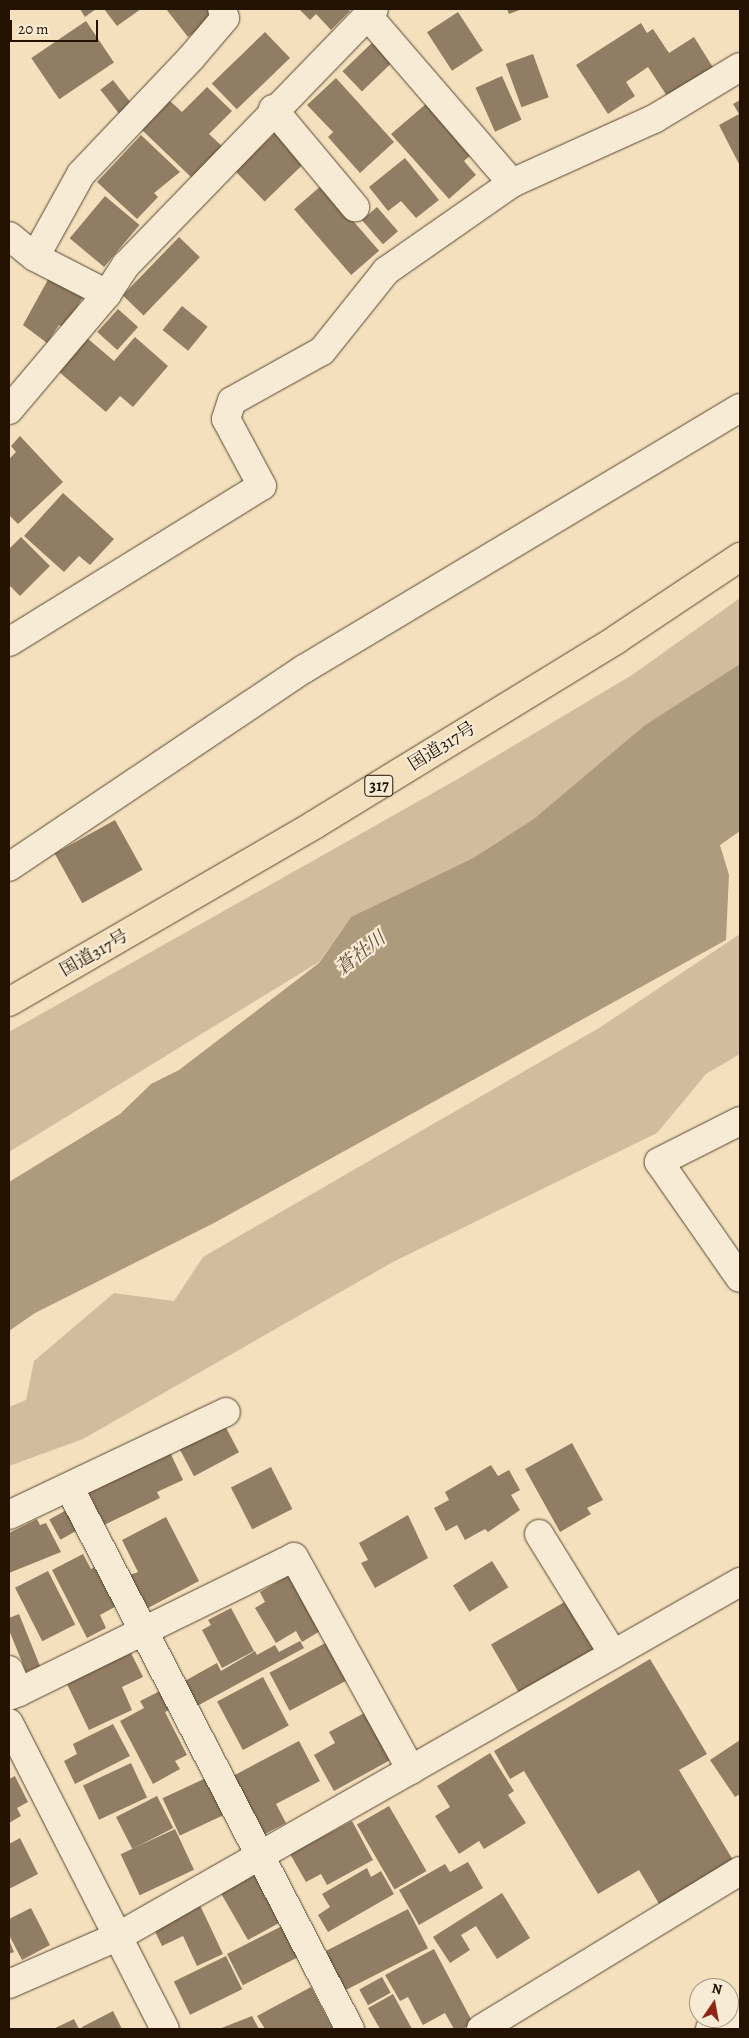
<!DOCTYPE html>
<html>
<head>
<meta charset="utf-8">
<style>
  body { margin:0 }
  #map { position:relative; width:749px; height:2038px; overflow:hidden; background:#f5e0be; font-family:Alegreya,"Noto Serif JP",serif }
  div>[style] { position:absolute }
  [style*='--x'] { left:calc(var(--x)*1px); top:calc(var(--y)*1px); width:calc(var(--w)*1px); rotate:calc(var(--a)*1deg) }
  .green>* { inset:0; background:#d1bd9e }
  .water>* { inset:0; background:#ae9a7d }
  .building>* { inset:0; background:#917d63; transform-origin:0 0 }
  .roads { filter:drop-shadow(0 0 1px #584630) drop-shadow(0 0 1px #584630) }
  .street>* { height:28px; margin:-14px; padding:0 14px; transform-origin:14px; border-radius:14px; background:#f8ebd5 }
  .secondary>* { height:28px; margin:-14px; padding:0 14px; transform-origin:14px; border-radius:14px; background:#f8ebd5 }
  .highway>* { height:28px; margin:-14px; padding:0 14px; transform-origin:14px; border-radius:14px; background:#f5e0be }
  span { translate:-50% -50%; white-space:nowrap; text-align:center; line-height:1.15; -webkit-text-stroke:4.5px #f8ebd5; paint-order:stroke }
  .shield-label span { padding:1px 4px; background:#f8ebd5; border:1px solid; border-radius:4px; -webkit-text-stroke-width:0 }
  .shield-label { font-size:16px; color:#241200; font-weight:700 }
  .street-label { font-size:18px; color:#241200 }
  .water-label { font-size:19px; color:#624f38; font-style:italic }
  .frame { position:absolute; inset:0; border:10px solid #241200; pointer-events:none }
  .north { position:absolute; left:689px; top:1978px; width:50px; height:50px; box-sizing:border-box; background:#f8ebd5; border:1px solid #a39480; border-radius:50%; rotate:12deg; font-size:14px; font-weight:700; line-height:20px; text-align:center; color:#241200 }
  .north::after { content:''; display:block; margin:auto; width:18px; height:22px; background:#8f2418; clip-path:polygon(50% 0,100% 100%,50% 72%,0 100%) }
  .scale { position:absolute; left:10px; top:20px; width:88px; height:22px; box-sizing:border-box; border:2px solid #241200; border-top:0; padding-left:6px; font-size:15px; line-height:18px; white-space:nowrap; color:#241200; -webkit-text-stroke:4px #f8ebd5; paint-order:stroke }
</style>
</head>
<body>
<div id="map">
  <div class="green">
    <i style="clip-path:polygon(740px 598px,740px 664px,535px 818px,473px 858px,351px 917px,319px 962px,9px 1152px,9px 1032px,456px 780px,632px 675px)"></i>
    <i style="clip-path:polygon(740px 934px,740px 1054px,706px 1074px,657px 1133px,393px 1262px,83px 1439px,9px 1466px,9px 1407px,26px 1400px,34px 1361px,114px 1293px,174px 1301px,203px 1257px,599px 1028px)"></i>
  </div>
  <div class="water">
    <i style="clip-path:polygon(740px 664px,740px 831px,720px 845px,729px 875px,726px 940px,214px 1223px,35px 1313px,9px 1331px,9px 1182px,120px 1114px,151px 1084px,179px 1070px,319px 963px,351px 917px,473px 858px,535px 818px,644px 726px)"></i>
  </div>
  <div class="building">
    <i style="clip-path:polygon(80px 9px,96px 9px,85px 17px)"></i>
    <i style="clip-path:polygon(104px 9px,141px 9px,117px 26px)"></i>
    <i style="clip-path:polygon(166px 9px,210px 9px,216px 17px,188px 37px)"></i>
    <i style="clip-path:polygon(299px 9px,347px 9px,350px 11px,331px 30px,316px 14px,310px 20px)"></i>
    <i style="clip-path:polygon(507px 9px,522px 9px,509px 14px)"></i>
    <i style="left:458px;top:12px;width:46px;height:37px;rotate:57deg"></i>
    <i style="left:86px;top:21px;width:50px;height:66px;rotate:56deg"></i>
    <i style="clip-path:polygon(641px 23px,647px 33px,653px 29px,669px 53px,694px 37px,714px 69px,669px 99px,648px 67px,626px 82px,635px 96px,608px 114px,576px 65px)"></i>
    <i style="left:265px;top:32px;width:36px;height:74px;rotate:46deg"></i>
    <i style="left:377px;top:38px;width:28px;height:48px;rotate:46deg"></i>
    <i style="left:533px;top:54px;width:46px;height:29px;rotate:70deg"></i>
    <i style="left:502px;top:76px;width:48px;height:29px;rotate:66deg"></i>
    <i style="clip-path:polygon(336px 78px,394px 142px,360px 173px,328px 137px,333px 132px,307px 105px)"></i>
    <i style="left:113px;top:80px;width:33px;height:16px;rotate:52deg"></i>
    <i style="clip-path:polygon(207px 87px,232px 111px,209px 134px,223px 147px,192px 178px,142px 130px,170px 101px,182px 112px)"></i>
    <i style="clip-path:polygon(740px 100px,740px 166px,719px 125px,739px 114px,733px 104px)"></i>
    <i style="clip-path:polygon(427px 103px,472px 154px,464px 161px,476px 175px,449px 199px,391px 134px)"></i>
    <i style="left:275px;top:133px;width:42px;height:55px;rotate:46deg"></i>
    <i style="clip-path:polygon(141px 135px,180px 172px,154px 193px,158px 197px,137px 219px,97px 182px)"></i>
    <i style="clip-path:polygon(405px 158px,439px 200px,416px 218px,401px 201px,388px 211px,369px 187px)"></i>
    <i style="left:322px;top:185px;width:87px;height:37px;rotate:49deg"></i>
    <i style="left:105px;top:196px;width:45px;height:55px;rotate:40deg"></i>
    <i style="left:377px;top:207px;width:32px;height:20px;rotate:49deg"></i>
    <i style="left:179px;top:237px;width:29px;height:81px;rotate:44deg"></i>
    <i style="clip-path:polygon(51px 274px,85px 294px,64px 328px,59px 325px,47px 343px,23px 325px)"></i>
    <i style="left:182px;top:306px;width:33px;height:31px;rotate:39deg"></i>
    <i style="left:118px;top:309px;width:27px;height:31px;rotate:42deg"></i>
    <i style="clip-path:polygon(135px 337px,168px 366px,133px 407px,120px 396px,106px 412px,58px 371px,87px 338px,114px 361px)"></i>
    <i style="clip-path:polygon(20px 436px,63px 482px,18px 524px,9px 515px,9px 459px,16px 452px,11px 446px)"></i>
    <i style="clip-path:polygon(63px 493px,114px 539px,90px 565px,79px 556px,64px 572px,24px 536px)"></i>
    <i style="clip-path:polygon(21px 537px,50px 566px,20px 596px,9px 585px,9px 549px)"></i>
    <i style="left:115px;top:820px;width:57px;height:69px;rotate:61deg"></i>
    <i style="left:224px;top:1424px;width:32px;height:51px;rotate:62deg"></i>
    <i style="clip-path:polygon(572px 1443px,603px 1500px,587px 1508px,591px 1514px,560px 1532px,525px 1469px)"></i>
    <i style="clip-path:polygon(169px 1450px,183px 1480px,157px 1492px,160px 1498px,104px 1525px,87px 1489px)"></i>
    <i style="clip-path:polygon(491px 1465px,498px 1476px,509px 1470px,520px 1490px,511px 1495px,520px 1510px,488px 1532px,485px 1529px,465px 1540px,457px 1525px,446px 1531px,434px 1508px,449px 1500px,445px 1492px)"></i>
    <i style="left:271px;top:1467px;width:47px;height:45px;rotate:63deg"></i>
    <i style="left:72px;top:1507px;width:23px;height:26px;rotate:61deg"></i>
    <i style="clip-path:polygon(408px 1515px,428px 1558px,375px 1588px,361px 1563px,368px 1560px,359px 1543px)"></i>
    <i style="clip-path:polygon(166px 1517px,199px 1581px,148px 1608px,130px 1575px,138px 1572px,122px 1540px)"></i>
    <i style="clip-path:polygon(37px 1519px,40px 1525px,46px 1523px,61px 1552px,9px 1573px,9px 1533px)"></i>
    <i style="clip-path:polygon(83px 1554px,91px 1569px,101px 1564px,122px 1603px,100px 1615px,106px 1628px,87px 1638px,52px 1570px)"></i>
    <i style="left:492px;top:1561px;width:31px;height:46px;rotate:58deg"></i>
    <i style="left:48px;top:1571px;width:60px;height:37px;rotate:63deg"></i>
    <i style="clip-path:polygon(293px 1573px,325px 1628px,302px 1642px,296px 1631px,276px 1643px,255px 1608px,265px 1602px,260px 1592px)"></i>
    <i style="left:568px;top:1600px;width:59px;height:89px;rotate:60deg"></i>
    <i style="clip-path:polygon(231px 1608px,254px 1651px,222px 1668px,202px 1630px,211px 1625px,208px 1620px)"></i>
    <i style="clip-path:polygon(19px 1614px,40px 1666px,26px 1672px,9px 1630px,9px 1618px)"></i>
    <i style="left:333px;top:1639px;width:43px;height:72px;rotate:62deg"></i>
    <i style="clip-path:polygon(300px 1641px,304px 1648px,197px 1706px,183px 1682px,217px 1663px,221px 1671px,255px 1651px,257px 1655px,275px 1645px,279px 1652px)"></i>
    <i style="clip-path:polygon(131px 1653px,143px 1677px,122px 1687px,132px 1710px,89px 1730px,67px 1684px)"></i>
    <i style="clip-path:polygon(650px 1659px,707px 1754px,679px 1770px,739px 1870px,665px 1914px,639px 1870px,598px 1894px,524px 1771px,510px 1779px,494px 1751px)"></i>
    <i style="left:263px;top:1677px;width:55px;height:52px;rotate:62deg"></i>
    <i style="clip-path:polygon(166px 1688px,175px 1707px,165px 1712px,187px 1755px,175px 1761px,180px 1769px,153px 1784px,120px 1721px,144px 1708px,140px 1701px)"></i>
    <i style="clip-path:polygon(368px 1711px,394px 1758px,334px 1791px,314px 1755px,335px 1743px,329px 1732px)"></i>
    <i style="clip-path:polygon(113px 1724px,130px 1756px,75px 1784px,64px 1761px,77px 1754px,73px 1744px)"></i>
    <i style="clip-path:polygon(740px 1740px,740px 1794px,735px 1797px,710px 1760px)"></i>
    <i style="clip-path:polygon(299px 1741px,320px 1781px,276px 1804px,286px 1823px,261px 1836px,231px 1777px)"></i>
    <i style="clip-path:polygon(490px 1753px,514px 1791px,508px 1795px,526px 1823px,484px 1849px,479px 1841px,459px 1854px,435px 1816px,450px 1807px,437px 1786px)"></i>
    <i style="left:131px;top:1763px;width:38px;height:53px;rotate:65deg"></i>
    <i style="clip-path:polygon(15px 1776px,28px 1802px,17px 1808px,21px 1816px,9px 1823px,9px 1779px)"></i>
    <i style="left:206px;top:1778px;width:41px;height:48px;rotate:65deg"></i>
    <i style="left:157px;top:1796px;width:36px;height:46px;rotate:63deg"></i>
    <i style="left:389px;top:1806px;width:75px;height:37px;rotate:60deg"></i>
    <i style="clip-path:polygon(352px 1821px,373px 1860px,327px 1885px,321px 1874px,306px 1882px,290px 1854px)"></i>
    <i style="left:175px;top:1829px;width:45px;height:60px;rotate:65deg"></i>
    <i style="clip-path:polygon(20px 1838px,38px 1874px,9px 1889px,9px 1844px)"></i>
    <i style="clip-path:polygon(468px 1862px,483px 1888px,419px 1925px,399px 1890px,445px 1864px,450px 1872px)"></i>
    <i style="clip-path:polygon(367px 1868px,371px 1877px,381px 1871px,394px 1894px,328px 1932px,318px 1915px,330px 1907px,322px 1894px)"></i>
    <i style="clip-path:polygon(255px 1870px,279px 1923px,248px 1940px,219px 1890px)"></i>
    <i style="clip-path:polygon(502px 1893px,530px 1938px,497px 1959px,476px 1926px,461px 1935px,470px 1950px,450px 1963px,433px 1937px)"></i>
    <i style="clip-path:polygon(198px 1901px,223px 1954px,197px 1966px,183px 1936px,162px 1946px,151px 1923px)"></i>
    <i style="clip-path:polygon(31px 1908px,50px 1945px,22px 1960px,9px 1935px,9px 1919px)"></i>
    <i style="left:408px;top:1909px;width:44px;height:95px;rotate:63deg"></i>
    <i style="left:284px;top:1925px;width:35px;height:64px;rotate:63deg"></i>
    <i style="clip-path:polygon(9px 1940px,14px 1952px,9px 1954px)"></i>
    <i style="clip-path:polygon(434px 1949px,473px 2023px,463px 2029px,454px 2029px,445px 2013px,423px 2025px,408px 1997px,400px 2001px,385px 1975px)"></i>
    <i style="left:226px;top:1956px;width:37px;height:58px;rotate:64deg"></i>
    <i style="left:382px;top:1977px;width:18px;height:26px;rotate:61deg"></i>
    <i style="clip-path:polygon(311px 1987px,333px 2029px,265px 2029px,257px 2016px)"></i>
    <i style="clip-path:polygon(393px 1994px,412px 2029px,380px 2029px,368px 2008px)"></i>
    <i style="clip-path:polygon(113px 2011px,122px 2029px,83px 2029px,82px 2027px)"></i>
    <i style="clip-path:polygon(252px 2016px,259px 2029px,219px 2029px)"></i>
    <i style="clip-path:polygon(74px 2019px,79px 2029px,53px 2029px)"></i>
  </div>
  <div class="roads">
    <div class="street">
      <i style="--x:367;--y:15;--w:222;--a:49.2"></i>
      <i style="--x:273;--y:109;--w:128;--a:50.1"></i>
      <i style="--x:9;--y:236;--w:33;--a:39"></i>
      <i style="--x:35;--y:257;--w:95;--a:-61"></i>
      <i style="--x:81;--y:174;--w:160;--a:-46.5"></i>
      <i style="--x:191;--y:58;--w:52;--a:-49.6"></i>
      <i style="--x:225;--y:18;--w:9;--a:-108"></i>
      <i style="--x:35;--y:257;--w:81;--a:27.2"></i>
      <i style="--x:9;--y:410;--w:152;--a:-49.8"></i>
      <i style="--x:107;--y:294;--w:35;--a:-57"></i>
      <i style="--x:126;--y:265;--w:356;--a:-45.9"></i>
      <i style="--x:9;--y:642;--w:297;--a:-31.7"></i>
      <i style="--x:262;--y:486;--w:76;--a:-118.2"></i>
      <i style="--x:226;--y:419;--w:19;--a:-72"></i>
      <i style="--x:232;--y:401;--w:103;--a:-29.1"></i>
      <i style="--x:322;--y:351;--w:102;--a:-51.3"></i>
      <i style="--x:386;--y:271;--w:154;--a:-34.9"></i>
      <i style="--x:512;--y:183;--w:156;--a:-24.3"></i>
      <i style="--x:654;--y:119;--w:100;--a:-31.2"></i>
      <i style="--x:9;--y:867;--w:355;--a:-33.9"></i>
      <i style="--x:304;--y:669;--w:508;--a:-30.91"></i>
      <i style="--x:740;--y:1121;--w:91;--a:153.2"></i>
      <i style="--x:659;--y:1162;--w:141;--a:55.1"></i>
      <i style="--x:69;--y:1487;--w:611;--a:62.6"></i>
      <i style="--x:9;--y:1515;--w:240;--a:-25.4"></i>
      <i style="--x:539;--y:1534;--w:141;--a:58.3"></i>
      <i style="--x:9;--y:1670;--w:24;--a:66"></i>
      <i style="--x:19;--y:1692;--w:11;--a:158"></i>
      <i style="--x:19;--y:1692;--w:306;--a:-26.1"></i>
      <i style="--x:294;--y:1557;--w:243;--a:61.2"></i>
      <i style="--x:9;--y:1984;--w:120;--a:-23.6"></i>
      <i style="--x:119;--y:1936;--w:715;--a:-29.69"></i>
      <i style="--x:481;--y:2029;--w:303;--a:-31.4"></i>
      <i style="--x:710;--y:2029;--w:32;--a:-22"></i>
    </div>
    <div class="secondary">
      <i style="--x:9;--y:1723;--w:343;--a:63"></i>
    </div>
    <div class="highway">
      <i style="--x:9;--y:1002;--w:353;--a:-30.1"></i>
      <i style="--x:314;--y:825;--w:356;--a:-31.5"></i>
      <i style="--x:617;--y:639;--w:148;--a:-33.7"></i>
    </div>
  </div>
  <div class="shield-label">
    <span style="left:379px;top:786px">317</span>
  </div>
  <div class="street-label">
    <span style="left:442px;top:746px;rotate:-32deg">国道317号</span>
    <span style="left:94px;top:953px;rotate:-30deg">国道317号</span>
  </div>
  <div class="water-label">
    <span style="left:361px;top:954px;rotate:-38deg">蒼社川</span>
  </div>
  <div class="frame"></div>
  <div class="north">N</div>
  <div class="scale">20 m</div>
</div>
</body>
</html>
